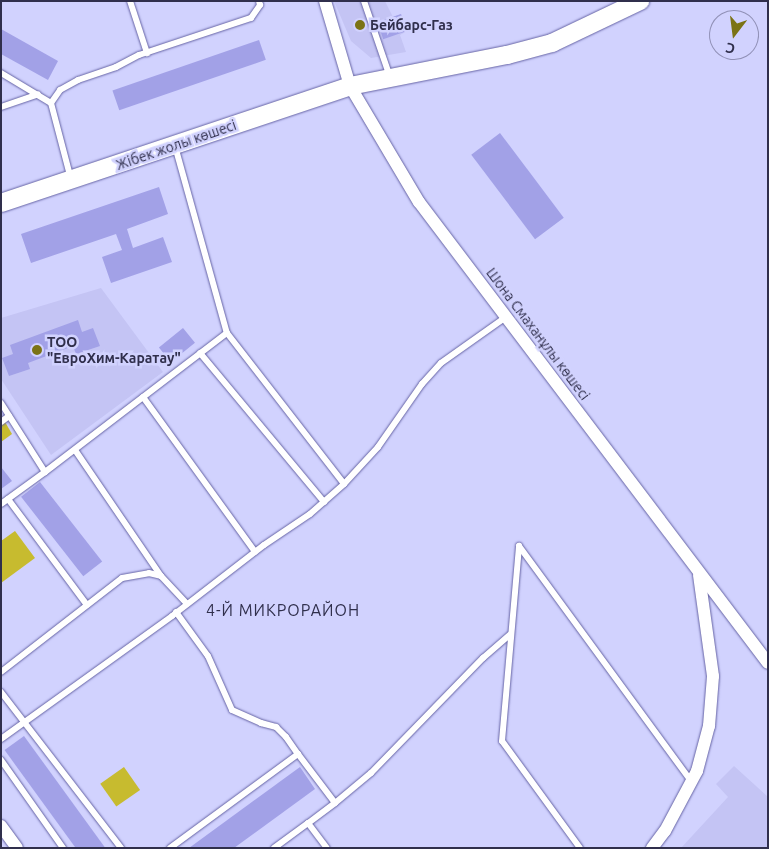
<!DOCTYPE html>
<html>
<head>
<meta charset="utf-8">
<style>
  body { margin:0 }
  #map { position:relative; width:769px; height:849px; overflow:hidden; background:#d1d2fe; font-family:Ubuntu,sans-serif }
  div>[style] { position:absolute }
  [style*='--x'] { left:calc(var(--x)*1px); top:calc(var(--y)*1px); width:calc(var(--w)*1px); rotate:calc(var(--a)*1deg) }
  .built>* { inset:0; background:#c4c4f4 }
  .green>* { inset:0; background:#c7bb2f; transform-origin:0 0 }
  .building>* { inset:0; background:#a2a1e7; transform-origin:0 0 }
  .roads { filter:drop-shadow(0 0 1px #6664a5) drop-shadow(0 0 1px #6664a5) }
  .lane>* { height:6px; margin:-3px; padding:0 3px; transform-origin:3px; border-radius:3px; background:#fff }
  .street>* { height:12px; margin:-6px; padding:0 6px; transform-origin:6px; border-radius:6px; background:#fff }
  .secondary>* { height:18px; margin:-9px; padding:0 9px; transform-origin:9px; border-radius:9px; background:#fff }
  .dots>* { width:14px; height:14px; translate:-50% -50%; box-sizing:border-box; border:2px solid #d1d2fe; border-radius:50% }
  span { translate:-50% -50%; white-space:nowrap; text-align:center; line-height:1.15; -webkit-text-stroke:5px #d1d2fe; paint-order:stroke }
  .poi-label { font-size:14px; color:#302f4c; font-weight:700 }
  .left { translate:0 -50%; text-align:left }
  .street-label { font-size:14px; color:#302f4c }
  .quarter-label { font-size:16px; color:#302f4c; letter-spacing:1px }
  .frame { position:absolute; inset:0; border:2px solid #302f4c; pointer-events:none }
  .north { position:absolute; left:709px; top:10px; width:50px; height:50px; box-sizing:border-box; background:#d1d2fe; border:1px solid #9191b7; border-radius:50%; rotate:195deg; font-size:14px; font-weight:700; line-height:20px; text-align:center; color:#302f4c }
  .north::after { content:''; display:block; margin:auto; width:18px; height:22px; background:#7b7315; clip-path:polygon(50% 0,100% 100%,50% 72%,0 100%) }
</style>
</head>
<body>
<div id="map">
  <div class="built">
    <i style="clip-path:polygon(334px 1px,385px 1px,393px 17px,401px 14px,407px 31px,400px 35px,406px 52px,371px 58px,351px 41px)"></i>
    <i style="clip-path:polygon(101px 288px,163px 372px,51px 455px,1px 379px,1px 318px)"></i>
    <i style="clip-path:polygon(734px 766px,768px 797px,768px 848px,681px 848px,728px 797px,716px 784px)"></i>
  </div>
  <div class="green">
    <i style="clip-path:polygon(1px 415px,12px 434px,1px 442px)"></i>
    <i style="clip-path:polygon(15px 531px,35px 558px,1px 583px,1px 541px)"></i>
    <i style="left:124px;top:767px;width:28px;height:29px;rotate:55deg"></i>
  </div>
  <div class="building">
    <i style="left:401px;top:14px;width:18px;height:25px;rotate:71deg"></i>
    <i style="clip-path:polygon(1px 29px,58px 61px,48px 80px,1px 54px)"></i>
    <i style="left:259px;top:40px;width:21px;height:155px;rotate:71deg"></i>
    <i style="left:500px;top:133px;width:106px;height:36px;rotate:53deg"></i>
    <i style="clip-path:polygon(159px 187px,168px 214px,127px 229px,133px 248px,163px 237px,172px 262px,111px 283px,102px 257px,122px 250px,116px 234px,31px 263px,21px 234px)"></i>
    <i style="clip-path:polygon(78px 320px,82px 332px,93px 328px,100px 346px,76px 354px,73px 346px,28px 363px,30px 369px,9px 376px,2px 358px,13px 354px,10px 345px)"></i>
    <i style="left:183px;top:328px;width:19px;height:31px;rotate:51deg"></i>
    <i style="clip-path:polygon(1px 467px,12px 481px,1px 489px)"></i>
    <i style="left:40px;top:482px;width:101px;height:24px;rotate:52deg"></i>
    <i style="left:24px;top:736px;width:139px;height:24px;rotate:54deg"></i>
    <i style="clip-path:polygon(300px 767px,315px 789px,234px 848px,189px 848px)"></i>
  </div>
  <div class="roads">
    <div class="lane">
      <i style="--x:130;--y:1;--w:55;--a:71.9"></i>
      <i style="--x:364;--y:1;--w:80;--a:71.1"></i>
      <i style="--x:1;--y:73;--w:58;--a:31"></i>
      <i style="--x:51;--y:103;--w:79;--a:75.3"></i>
      <i style="--x:51;--y:103;--w:16;--a:-55"></i>
      <i style="--x:60;--y:90;--w:21;--a:-29"></i>
      <i style="--x:78;--y:80;--w:40;--a:-18.9"></i>
      <i style="--x:116;--y:67;--w:26;--a:-28"></i>
      <i style="--x:139;--y:55;--w:118;--a:-18.3"></i>
      <i style="--x:251;--y:18;--w:16;--a:-55"></i>
      <i style="--x:260;--y:5;--w:4;--a:-104"></i>
      <i style="--x:1;--y:107;--w:39;--a:-19"></i>
      <i style="--x:175;--y:146;--w:194;--a:74.5"></i>
      <i style="--x:200;--y:353;--w:194;--a:50.2"></i>
      <i style="--x:143;--y:397;--w:191;--a:54.1"></i>
      <i style="--x:1;--y:403;--w:82;--a:57.5"></i>
      <i style="--x:45;--y:472;--w:54;--a:144"></i>
      <i style="--x:1;--y:422;--w:10;--a:-37"></i>
      <i style="--x:75;--y:450;--w:153;--a:55.7"></i>
      <i style="--x:45;--y:472;--w:229;--a:-37.4"></i>
      <i style="--x:227;--y:333;--w:191;--a:52.2"></i>
      <i style="--x:8;--y:499;--w:132;--a:53.3"></i>
      <i style="--x:176;--y:612;--w:54;--a:54"></i>
      <i style="--x:208;--y:656;--w:59;--a:66"></i>
      <i style="--x:232;--y:710;--w:32;--a:24"></i>
      <i style="--x:261;--y:723;--w:16;--a:15"></i>
      <i style="--x:276;--y:727;--w:14;--a:45"></i>
      <i style="--x:286;--y:737;--w:21;--a:55"></i>
      <i style="--x:1;--y:672;--w:153;--a:-37.8"></i>
      <i style="--x:122;--y:578;--w:27;--a:-10"></i>
      <i style="--x:149;--y:573;--w:12;--a:14"></i>
      <i style="--x:161;--y:576;--w:38;--a:47"></i>
      <i style="--x:1;--y:692;--w:197;--a:52.4"></i>
      <i style="--x:1;--y:739;--w:211;--a:-35.7"></i>
      <i style="--x:172;--y:616;--w:116;--a:-37.7"></i>
      <i style="--x:264;--y:545;--w:55;--a:-34"></i>
      <i style="--x:310;--y:514;--w:45;--a:-41.4"></i>
      <i style="--x:344;--y:484;--w:50;--a:-47.4"></i>
      <i style="--x:378;--y:447;--w:77;--a:-55.1"></i>
      <i style="--x:422;--y:384;--w:28;--a:-48"></i>
      <i style="--x:441;--y:363;--w:80;--a:-35.3"></i>
      <i style="--x:1;--y:760;--w:108;--a:54.8"></i>
      <i style="--x:335;--y:803;--w:47;--a:-39.8"></i>
      <i style="--x:371;--y:773;--w:161;--a:-45.8"></i>
      <i style="--x:483;--y:658;--w:37;--a:-41"></i>
      <i style="--x:170;--y:848;--w:159;--a:-36.3"></i>
      <i style="--x:298;--y:754;--w:61;--a:52.9"></i>
      <i style="--x:335;--y:803;--w:34;--a:143"></i>
      <i style="--x:274;--y:848;--w:42;--a:-36.3"></i>
      <i style="--x:308;--y:823;--w:31;--a:53"></i>
      <i style="--x:580;--y:848;--w:132;--a:-126.1"></i>
      <i style="--x:502;--y:741;--w:196;--a:-85"></i>
      <i style="--x:519;--y:546;--w:291;--a:53.8"></i>
    </div>
    <div class="street">
      <i style="--x:325;--y:1;--w:89;--a:73.6"></i>
      <i style="--x:350;--y:86;--w:135;--a:59.3"></i>
      <i style="--x:419;--y:202;--w:578;--a:52.87"></i>
      <i style="--x:1;--y:826;--w:27;--a:54"></i>
      <i style="--x:652;--y:848;--w:21;--a:-53"></i>
      <i style="--x:665;--y:831;--w:68;--a:-61.9"></i>
      <i style="--x:697;--y:771;--w:47;--a:-75.1"></i>
      <i style="--x:709;--y:726;--w:50;--a:-85.4"></i>
      <i style="--x:713;--y:676;--w:102;--a:-97.9"></i>
    </div>
    <div class="secondary">
      <i style="--x:1;--y:203;--w:368;--a:-18.5"></i>
      <i style="--x:350;--y:86;--w:160;--a:-11.2"></i>
      <i style="--x:507;--y:55;--w:47;--a:-14.9"></i>
      <i style="--x:552;--y:43;--w:98;--a:-25.5"></i>
    </div>
  </div>
  <div class="dots">
    <i style="left:360px;top:25px;background:#7b7315"></i>
    <i style="left:37px;top:350px;background:#7b7315"></i>
  </div>
  <div class="poi-label">
    <span class="left" style="left:370px;top:25px">Бейбарс-Газ</span>
    <span class="left" style="left:47px;top:350px">ТОО<br>"ЕвроХим-Каратау"</span>
  </div>
  <div class="street-label">
    <span style="left:176px;top:145px;rotate:-19deg">Жібек жолы көшесі</span>
    <span style="left:538px;top:334px;rotate:53deg">Шона Смаханұлы көшесі</span>
  </div>
  <div class="quarter-label">
    <span style="left:283px;top:610px">4-Й МИКРОРАЙОН</span>
  </div>
  <div class="frame"></div>
  <div class="north">С</div>
</div>
</body>
</html>
